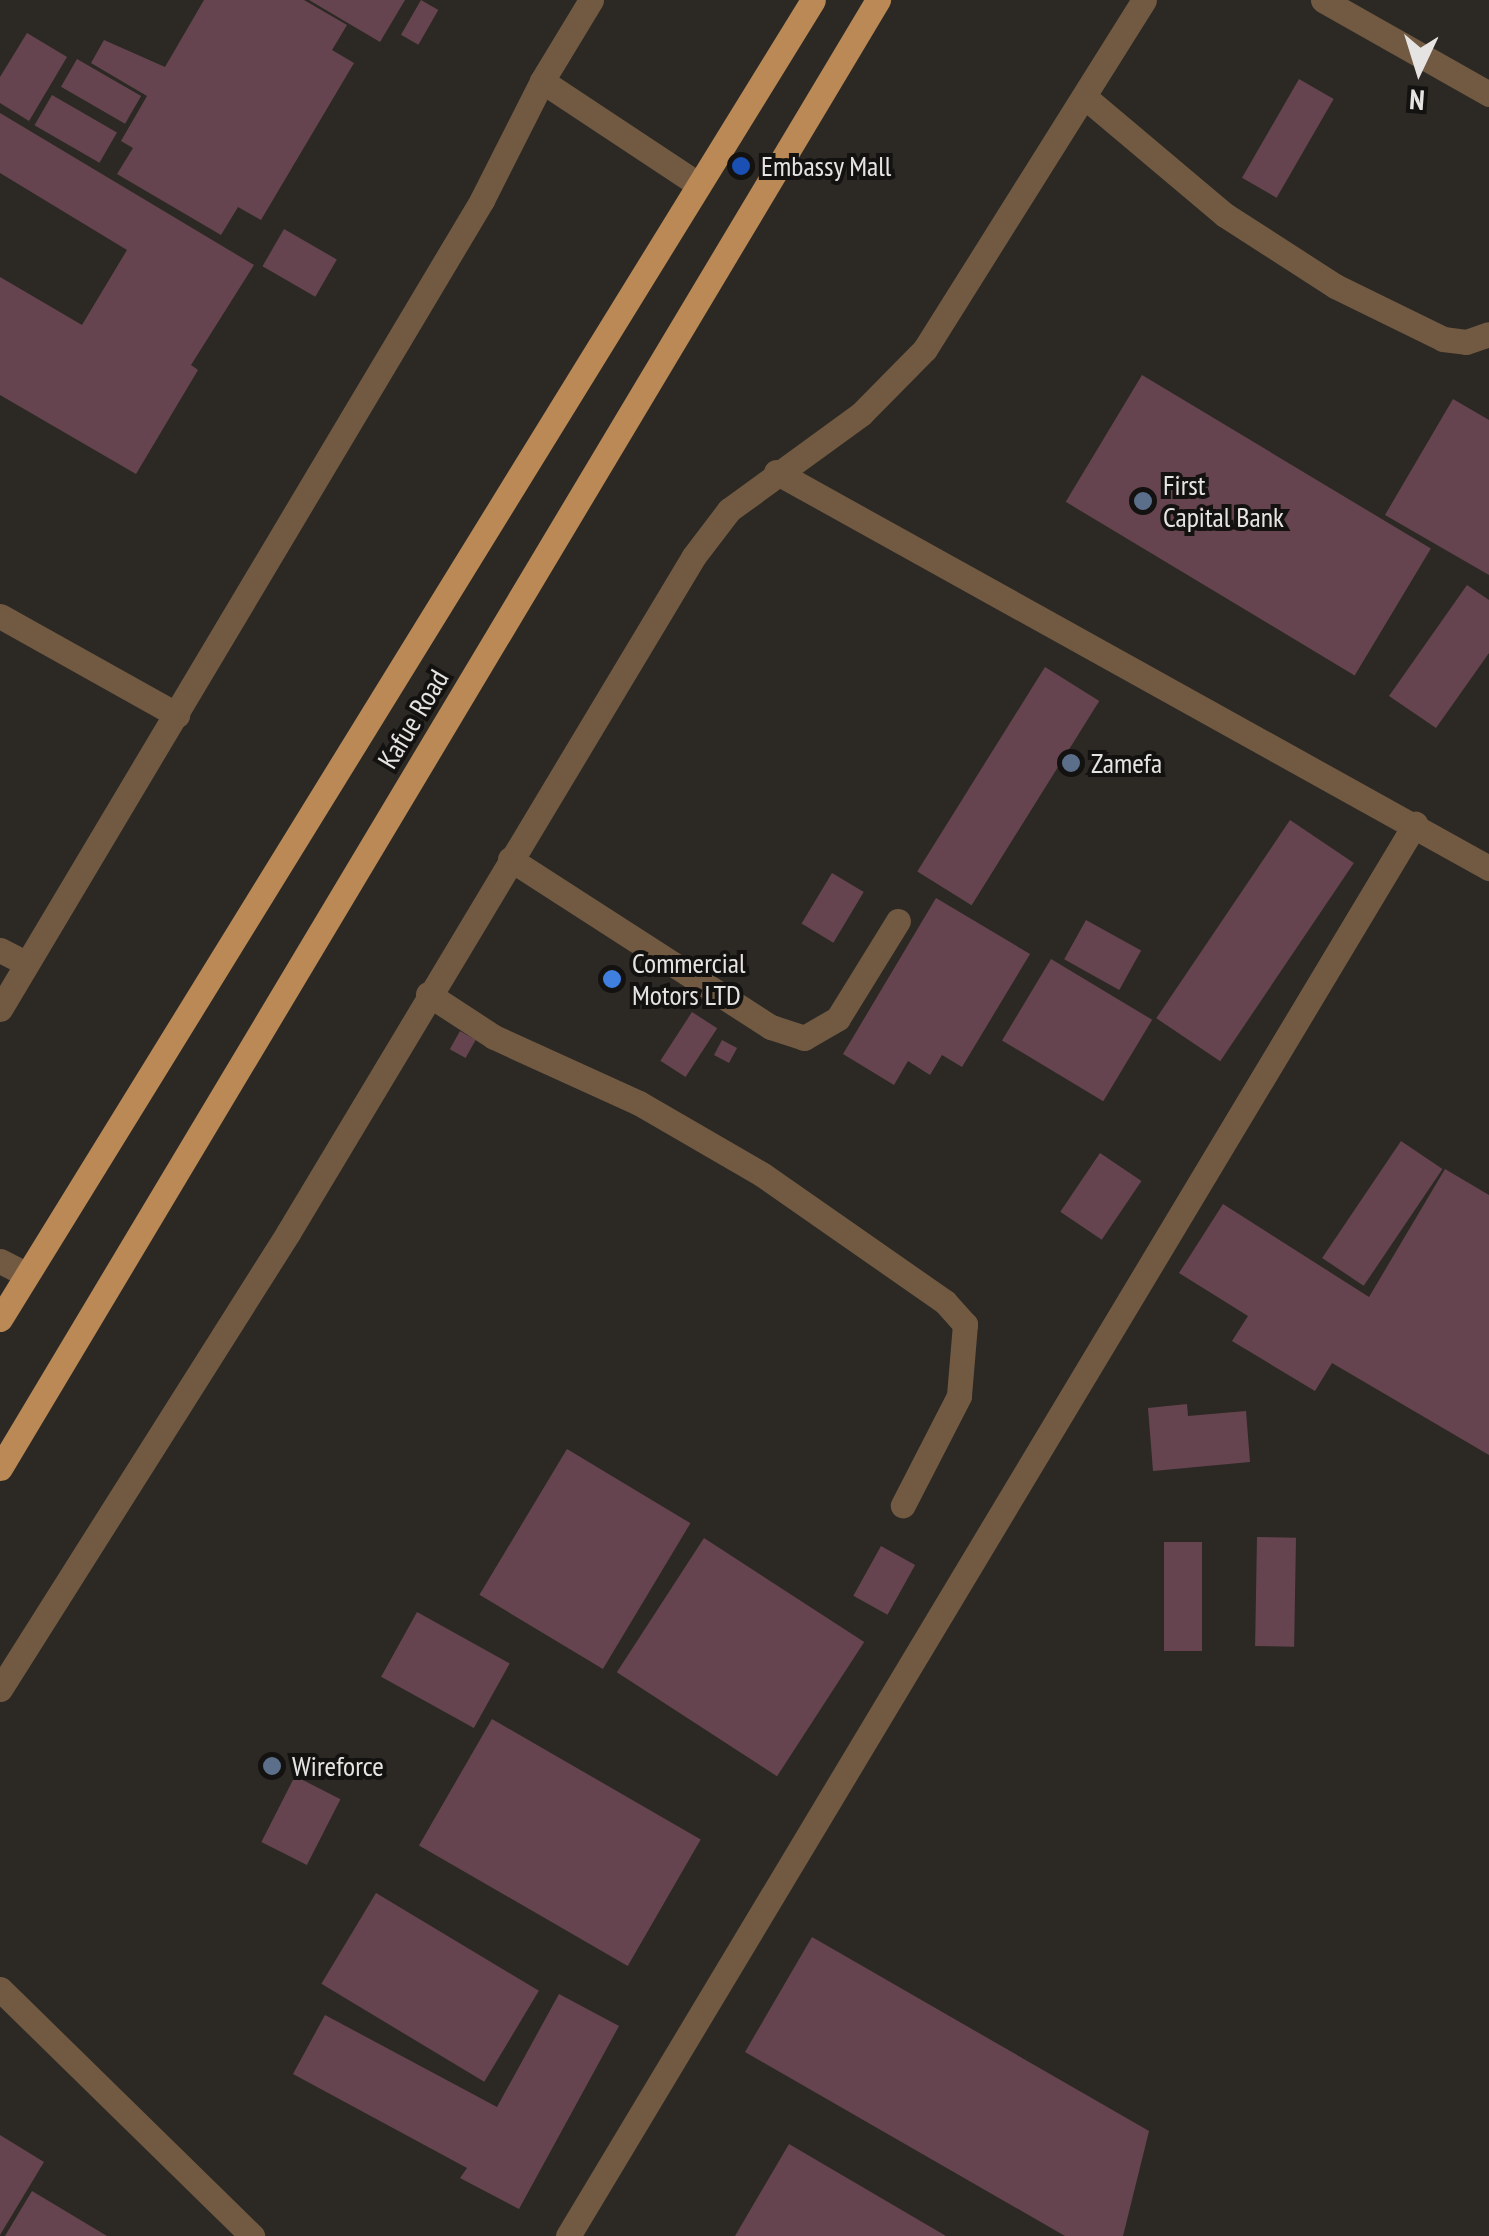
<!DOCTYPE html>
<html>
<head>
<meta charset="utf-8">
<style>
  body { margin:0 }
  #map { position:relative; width:1489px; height:2236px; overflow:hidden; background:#2c2925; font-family:"PT Sans Narrow",sans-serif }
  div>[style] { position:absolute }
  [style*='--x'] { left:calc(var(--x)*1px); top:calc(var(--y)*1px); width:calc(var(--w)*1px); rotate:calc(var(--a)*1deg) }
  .building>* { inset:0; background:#65444f; transform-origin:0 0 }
  .lane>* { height:25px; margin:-12.5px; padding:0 12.5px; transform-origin:12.5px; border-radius:12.5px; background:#725a42 }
  .street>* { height:25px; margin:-12.5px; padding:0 12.5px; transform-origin:12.5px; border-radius:12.5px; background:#725a42 }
  .primary>* { height:25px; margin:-12.5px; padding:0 12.5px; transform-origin:12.5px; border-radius:12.5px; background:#ba8955 }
  .dots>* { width:28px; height:28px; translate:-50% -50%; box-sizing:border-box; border:5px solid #131210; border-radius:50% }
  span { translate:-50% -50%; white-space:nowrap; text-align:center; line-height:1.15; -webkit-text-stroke:8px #131210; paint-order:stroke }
  .poi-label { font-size:28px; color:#e6e4e2 }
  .left { translate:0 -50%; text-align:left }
  .street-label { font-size:28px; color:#e6e4e2 }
  .north { position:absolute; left:1369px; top:20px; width:100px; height:100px; -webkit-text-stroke:8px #131210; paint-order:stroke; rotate:184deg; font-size:28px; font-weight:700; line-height:40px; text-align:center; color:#e6e4e2 }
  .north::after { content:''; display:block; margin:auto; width:35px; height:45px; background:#e6e4e2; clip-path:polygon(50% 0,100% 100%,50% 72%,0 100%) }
</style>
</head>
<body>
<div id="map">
  <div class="building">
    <i style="clip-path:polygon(204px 0,304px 0,347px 25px,332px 50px,354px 63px,261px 220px,238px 207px,221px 235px,117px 174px,133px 148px,121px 141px,147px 96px,91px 63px,104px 40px,165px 67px)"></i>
    <i style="clip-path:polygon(309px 0,405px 0,380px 42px)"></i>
    <i style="left:421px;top:0;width:20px;height:40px;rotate:30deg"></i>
    <i style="clip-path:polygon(27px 33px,67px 57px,29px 121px,0 103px,0 77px)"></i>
    <i style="left:77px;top:59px;width:74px;height:32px;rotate:30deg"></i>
    <i style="left:1299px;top:79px;width:40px;height:114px;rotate:30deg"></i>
    <i style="left:52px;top:95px;width:75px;height:35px;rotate:30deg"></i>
    <i style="clip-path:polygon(0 113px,254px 265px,191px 365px,198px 370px,136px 474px,0 395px,0 277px,82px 325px,127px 250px,0 173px)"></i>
    <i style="left:284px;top:229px;width:61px;height:43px;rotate:30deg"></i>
    <i style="left:1142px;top:375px;width:337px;height:148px;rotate:31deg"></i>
    <i style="clip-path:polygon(1453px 399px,1489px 420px,1489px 575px,1385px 515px)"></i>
    <i style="clip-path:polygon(1467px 585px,1489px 600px,1489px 653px,1436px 728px,1389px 696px)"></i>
    <i style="left:1045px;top:667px;width:64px;height:241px;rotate:32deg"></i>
    <i style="left:1290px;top:820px;width:77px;height:239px;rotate:34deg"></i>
    <i style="left:832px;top:873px;width:37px;height:59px;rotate:31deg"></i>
    <i style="clip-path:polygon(936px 898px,1030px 954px,962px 1067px,942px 1055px,930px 1075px,908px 1061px,894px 1085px,843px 1054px)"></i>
    <i style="left:1086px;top:920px;width:63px;height:45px;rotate:29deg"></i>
    <i style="left:1051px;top:959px;width:118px;height:95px;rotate:31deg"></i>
    <i style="left:692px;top:1012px;width:30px;height:58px;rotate:33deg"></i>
    <i style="left:460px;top:1031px;width:18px;height:21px;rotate:29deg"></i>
    <i style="left:722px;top:1040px;width:17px;height:17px;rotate:28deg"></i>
    <i style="left:1401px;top:1141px;width:50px;height:141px;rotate:34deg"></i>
    <i style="left:1100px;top:1153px;width:50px;height:71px;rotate:34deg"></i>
    <i style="clip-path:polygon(1445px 1169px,1489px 1195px,1489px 1455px,1332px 1363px,1315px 1391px,1232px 1341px,1248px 1316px,1179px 1273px,1223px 1204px,1369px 1297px)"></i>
    <i style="clip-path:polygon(1187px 1404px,1188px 1416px,1246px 1411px,1250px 1462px,1153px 1471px,1148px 1408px)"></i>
    <i style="left:567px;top:1449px;width:144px;height:170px;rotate:31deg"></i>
    <i style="left:1257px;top:1537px;width:39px;height:109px;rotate:1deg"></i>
    <i style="left:704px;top:1538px;width:191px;height:160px;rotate:33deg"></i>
    <i style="left:1164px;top:1542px;width:38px;height:109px"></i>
    <i style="left:881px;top:1546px;width:39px;height:57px;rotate:29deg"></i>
    <i style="left:417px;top:1612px;width:106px;height:74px;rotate:29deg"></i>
    <i style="left:492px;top:1719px;width:241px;height:146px;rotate:30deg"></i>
    <i style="left:295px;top:1776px;width:51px;height:74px;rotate:27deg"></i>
    <i style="left:376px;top:1893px;width:190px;height:106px;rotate:31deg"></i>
    <i style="clip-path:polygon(812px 1937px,1149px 2131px,1123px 2236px,1065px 2236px,745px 2052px)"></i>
    <i style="clip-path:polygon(559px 1994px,619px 2026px,519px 2209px,460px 2178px,467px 2168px,293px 2074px,325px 2015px,497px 2107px)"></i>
    <i style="clip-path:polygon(0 2135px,44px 2162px,0 2235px)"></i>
    <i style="clip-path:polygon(789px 2144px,946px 2236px,735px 2236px)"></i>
    <i style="clip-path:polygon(32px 2191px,107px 2236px,5px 2236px)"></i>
  </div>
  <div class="lane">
    <i style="--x:1323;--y:0;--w:191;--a:29.5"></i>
    <i style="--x:1086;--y:98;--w:182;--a:40.1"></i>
    <i style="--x:1225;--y:215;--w:131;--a:32.8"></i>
    <i style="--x:1335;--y:286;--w:120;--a:26.1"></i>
    <i style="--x:1443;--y:339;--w:23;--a:7"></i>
    <i style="--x:1466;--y:342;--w:24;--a:-19"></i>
    <i style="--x:510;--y:859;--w:310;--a:32.8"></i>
    <i style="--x:771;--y:1027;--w:35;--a:18"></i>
    <i style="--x:804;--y:1038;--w:39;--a:-30"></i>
    <i style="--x:838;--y:1018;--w:114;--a:-58.3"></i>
    <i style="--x:0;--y:950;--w:30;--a:27"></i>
    <i style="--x:428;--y:994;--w:79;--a:33.1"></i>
    <i style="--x:494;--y:1037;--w:159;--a:24.5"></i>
    <i style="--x:639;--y:1103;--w:143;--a:30.1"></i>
    <i style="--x:763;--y:1175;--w:222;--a:34.9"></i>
    <i style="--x:945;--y:1302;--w:30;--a:48"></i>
    <i style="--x:965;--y:1324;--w:72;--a:94.8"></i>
    <i style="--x:959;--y:1396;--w:123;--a:117.2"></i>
    <i style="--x:0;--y:1261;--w:30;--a:27"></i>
  </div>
  <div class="street">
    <i style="--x:591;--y:0;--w:95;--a:121.2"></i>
    <i style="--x:542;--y:81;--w:188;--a:33.5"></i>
    <i style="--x:776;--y:472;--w:816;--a:29.05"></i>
    <i style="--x:0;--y:616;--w:203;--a:29.2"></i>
    <i style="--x:0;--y:1009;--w:942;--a:-59.21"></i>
    <i style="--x:482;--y:200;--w:133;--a:-63.2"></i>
    <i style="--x:0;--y:1689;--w:539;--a:-57.72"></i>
    <i style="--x:288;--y:1233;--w:789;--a:-59.05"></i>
    <i style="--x:694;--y:556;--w:58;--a:-52.7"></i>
    <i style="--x:729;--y:510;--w:163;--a:-36"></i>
    <i style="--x:861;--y:414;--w:91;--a:-45.4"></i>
    <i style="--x:925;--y:349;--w:412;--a:-57.9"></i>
    <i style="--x:0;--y:1989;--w:353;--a:44.4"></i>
    <i style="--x:568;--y:2236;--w:1647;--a:-59.04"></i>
  </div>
  <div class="primary">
    <i style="--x:0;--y:1319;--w:1549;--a:-58.35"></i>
    <i style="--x:0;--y:1468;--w:1711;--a:-59.12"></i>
  </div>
  <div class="dots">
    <i style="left:741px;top:166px;background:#1a4fb4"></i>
    <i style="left:1143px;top:501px;background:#5c6f8a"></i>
    <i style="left:1071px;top:763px;background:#5c6f8a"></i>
    <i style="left:612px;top:979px;background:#3f7fe0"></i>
    <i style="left:272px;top:1766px;background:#5c6f8a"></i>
  </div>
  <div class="poi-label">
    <span class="left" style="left:761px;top:166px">Embassy Mall</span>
    <span class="left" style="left:1163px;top:501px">First<br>Capital Bank</span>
    <span class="left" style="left:1091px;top:763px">Zamefa</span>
    <span class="left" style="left:632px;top:979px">Commercial<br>Motors LTD</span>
    <span class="left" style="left:292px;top:1766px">Wireforce</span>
  </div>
  <div class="street-label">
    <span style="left:413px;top:719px;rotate:-59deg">Kafue Road</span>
  </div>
  <div class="north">N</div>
</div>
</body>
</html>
